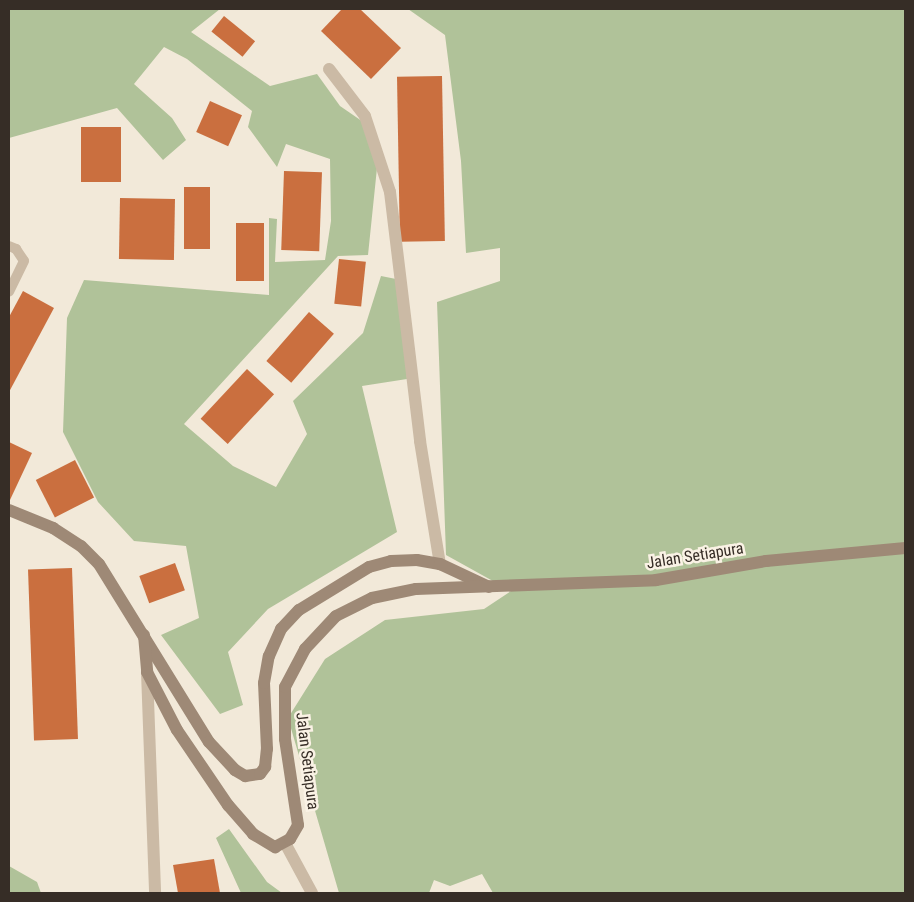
<!DOCTYPE html>
<html>
<head>
<meta charset="utf-8">
<style>
  body { margin:0 }
  #map { position:relative; width:914px; height:902px; overflow:hidden; background:#f2e9d9; font-family:"Roboto Condensed",sans-serif }
  div>[style] { position:absolute }
  [style*='--x'] { left:calc(var(--x)*1px); top:calc(var(--y)*1px); width:calc(var(--w)*1px); rotate:calc(var(--a)*1deg) }
  .green>* { inset:0; background:#b0c299 }
  .building>* { inset:0; background:#ca6f3f; transform-origin:0 0 }
  .lane>* { height:10px; margin:-5px; padding:0 5px; transform-origin:5px; border-radius:5px; background:#cbbaa5 }
  .street>* { height:12px; margin:-6px; padding:0 6px; transform-origin:6px; border-radius:6px; background:#cbbaa5 }
  .secondary>* { height:12px; margin:-6px; padding:0 6px; transform-origin:6px; border-radius:6px; background:#9e8976 }
  span { translate:-50% -50%; white-space:nowrap; text-align:center; line-height:1.15; -webkit-text-stroke:5px #faf2e5; paint-order:stroke }
  .street-label { font-size:16px; color:#362d26 }
  .frame { position:absolute; inset:0; border:10px solid #362d26; pointer-events:none }
</style>
</head>
<body>
<div id="map">
  <div class="green">
    <i style="clip-path:polygon(9px 9px,220px 9px,191px 32px,270px 86px,317px 74px,340px 106px,372px 128px,377px 168px,368px 255px,338px 256px,184px 424px,233px 466px,276px 487px,307px 434px,293px 401px,363px 333px,381px 276px,401px 280px,407px 379px,362px 386px,397px 532px,268px 609px,228px 652px,243px 705px,220px 714px,161px 635px,199px 618px,186px 546px,134px 541px,98px 502px,63px 432px,67px 318px,84px 280px,269px 295px,269px 218px,277px 219px,275px 262px,325px 260px,331px 221px,330px 159px,286px 144px,277px 167px,248px 127px,252px 111px,187px 59px,164px 47px,134px 84px,172px 118px,186px 140px,163px 160px,117px 108px,9px 138px)"></i>
    <i style="clip-path:polygon(408px 9px,905px 9px,905px 893px,493px 893px,482px 874px,450px 886px,434px 880px,429px 893px,339px 893px,288px 718px,325px 659px,385px 620px,484px 609px,511px 591px,446px 555px,437px 302px,500px 281px,500px 248px,466px 253px,461px 161px,445px 35px)"></i>
    <i style="clip-path:polygon(229px 829px,267px 882px,282px 893px,241px 893px,216px 838px)"></i>
    <i style="clip-path:polygon(9px 866px,37px 882px,41px 893px,9px 893px)"></i>
  </div>
  <div class="building">
    <i style="clip-path:polygon(342px 9px,360px 9px,401px 48px,371px 79px,321px 31px)"></i>
    <i style="left:224px;top:16px;width:40px;height:20px;rotate:39deg"></i>
    <i style="left:442px;top:76px;width:165px;height:45px;rotate:89deg"></i>
    <i style="left:210px;top:101px;width:35px;height:34px;rotate:24deg"></i>
    <i style="left:81px;top:127px;width:40px;height:55px"></i>
    <i style="left:284px;top:171px;width:38px;height:79px;rotate:2deg"></i>
    <i style="left:184px;top:187px;width:26px;height:62px"></i>
    <i style="left:120px;top:198px;width:55px;height:61px;rotate:1deg"></i>
    <i style="left:236px;top:223px;width:28px;height:58px"></i>
    <i style="left:339px;top:259px;width:27px;height:45px;rotate:6deg"></i>
    <i style="clip-path:polygon(23px 291px,54px 308px,9px 392px,9px 317px)"></i>
    <i style="left:309px;top:312px;width:33px;height:65px;rotate:41deg"></i>
    <i style="left:247px;top:369px;width:37px;height:68px;rotate:43deg"></i>
    <i style="clip-path:polygon(9px 442px,32px 453px,9px 502px)"></i>
    <i style="left:75px;top:460px;width:42px;height:44px;rotate:63deg"></i>
    <i style="left:175px;top:563px;width:29px;height:38px;rotate:70deg"></i>
    <i style="left:72px;top:568px;width:171px;height:44px;rotate:88deg"></i>
    <i style="clip-path:polygon(214px 859px,220px 893px,178px 893px,173px 865px)"></i>
  </div>
  <div class="lane">
    <i style="--x:9;--y:246;--w:8;--a:23"></i>
    <i style="--x:16;--y:249;--w:14;--a:56"></i>
    <i style="--x:24;--y:261;--w:34;--a:116"></i>
  </div>
  <div class="street">
    <i style="--x:329;--y:69;--w:59;--a:52.5"></i>
    <i style="--x:365;--y:116;--w:80;--a:71.8"></i>
    <i style="--x:390;--y:192;--w:251;--a:83.1"></i>
    <i style="--x:420;--y:441;--w:125;--a:80.8"></i>
    <i style="--x:147;--y:672;--w:221;--a:87.9"></i>
    <i style="--x:285;--y:843;--w:57;--a:61.6"></i>
  </div>
  <div class="secondary">
    <i style="--x:9;--y:510;--w:48;--a:22.2"></i>
    <i style="--x:53;--y:528;--w:33;--a:33"></i>
    <i style="--x:81;--y:546;--w:25;--a:45"></i>
    <i style="--x:99;--y:564;--w:209;--a:58.3"></i>
    <i style="--x:209;--y:742;--w:38;--a:47"></i>
    <i style="--x:235;--y:770;--w:12;--a:31"></i>
    <i style="--x:245;--y:776;--w:15;--a:-8"></i>
    <i style="--x:260;--y:774;--w:9;--a:-54"></i>
    <i style="--x:265;--y:767;--w:18;--a:-84"></i>
    <i style="--x:267;--y:749;--w:66;--a:-92.6"></i>
    <i style="--x:264;--y:683;--w:27;--a:-80"></i>
    <i style="--x:269;--y:656;--w:30;--a:-66"></i>
    <i style="--x:281;--y:629;--w:26;--a:-47"></i>
    <i style="--x:299;--y:610;--w:82;--a:-31.6"></i>
    <i style="--x:369;--y:567;--w:23;--a:-15"></i>
    <i style="--x:391;--y:561;--w:26;--a:-2"></i>
    <i style="--x:417;--y:560;--w:23;--a:10"></i>
    <i style="--x:440;--y:564;--w:54;--a:25.1"></i>
    <i style="--x:144;--y:635;--w:37;--a:85"></i>
    <i style="--x:147;--y:672;--w:65;--a:62.7"></i>
    <i style="--x:177;--y:730;--w:91;--a:55.8"></i>
    <i style="--x:228;--y:805;--w:38;--a:49"></i>
    <i style="--x:253;--y:834;--w:26;--a:31"></i>
    <i style="--x:275;--y:847;--w:17;--a:-28"></i>
    <i style="--x:290;--y:839;--w:16;--a:-60"></i>
    <i style="--x:298;--y:825;--w:87;--a:-98.6"></i>
    <i style="--x:285;--y:739;--w:52;--a:-90"></i>
    <i style="--x:285;--y:687;--w:43;--a:-62.2"></i>
    <i style="--x:305;--y:649;--w:45;--a:-46.8"></i>
    <i style="--x:336;--y:616;--w:40;--a:-26.6"></i>
    <i style="--x:372;--y:598;--w:45;--a:-11.6"></i>
    <i style="--x:416;--y:589;--w:240;--a:-2.1"></i>
    <i style="--x:656;--y:580;--w:112;--a:-9.8"></i>
    <i style="--x:766;--y:561;--w:140;--a:-5.3"></i>
  </div>
  <div class="street-label">
    <span style="left:695px;top:556px;rotate:-9deg">Jalan Setiapura</span>
    <span style="left:307px;top:761px;rotate:83deg">Jalan Setiapura</span>
  </div>
  <div class="frame"></div>
</div>
</body>
</html>
